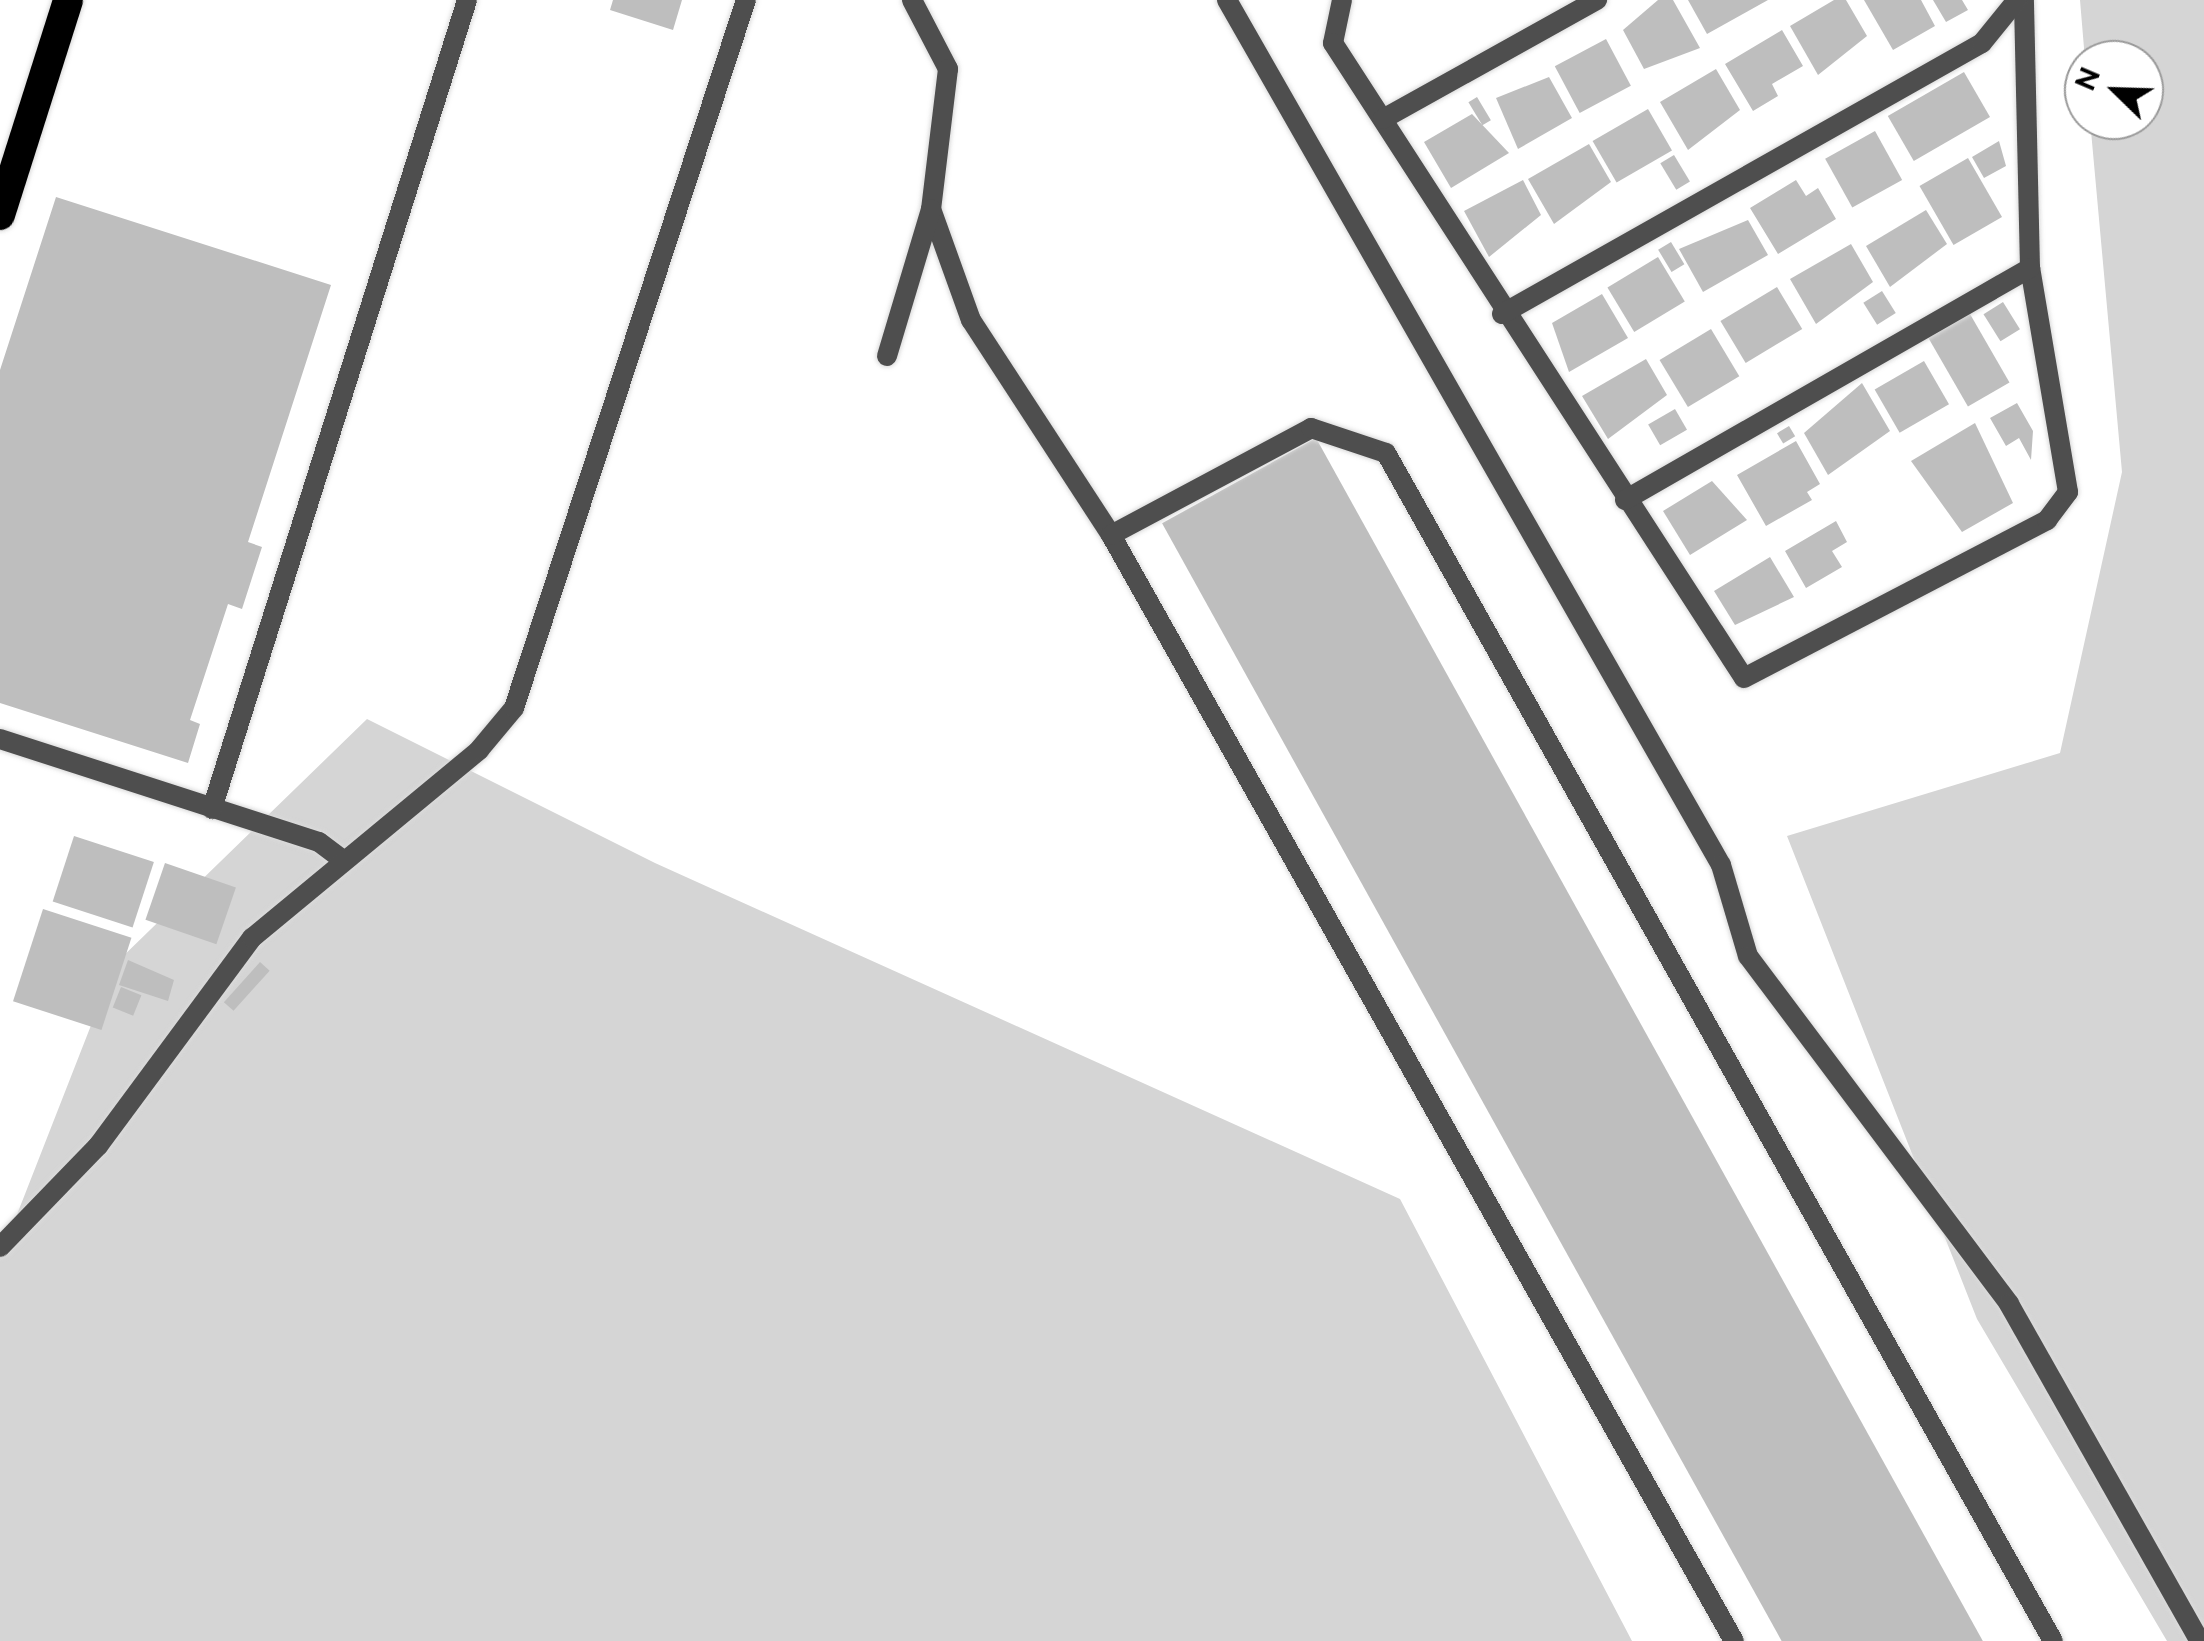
<!DOCTYPE html>
<html>
<head>
<meta charset="utf-8">
<style>
  body { margin:0 }
  #map { position:relative; width:2204px; height:1641px; overflow:hidden; background:#fff; font-family:Raleway,sans-serif }
  div>[style] { position:absolute }
  [style*='--x'] { left:calc(var(--x)*1px); top:calc(var(--y)*1px); width:calc(var(--w)*1px); rotate:calc(var(--a)*1deg) }
  .green>* { inset:0; background:#d5d5d5 }
  .building>* { inset:0; background:#bebebe; transform-origin:0 0 }
  .roads { filter:drop-shadow(0 0 2px #dbdbdb) drop-shadow(0 0 2px #dbdbdb) }
  .lane>* { height:20px; margin:-10px; padding:0 10px; transform-origin:10px; border-radius:10px; background:#4e4e4e }
  .street>* { height:20px; margin:-10px; padding:0 10px; transform-origin:10px; border-radius:10px; background:#4e4e4e }
  .highway>* { height:30px; margin:-15px; padding:0 15px; transform-origin:15px; border-radius:15px; background:#000 }
  span { translate:-50% -50%; white-space:nowrap; text-align:center; line-height:1.15; -webkit-text-stroke:9px #fff; paint-order:stroke }
  .north { position:absolute; left:2064px; top:40px; width:100px; height:100px; box-sizing:border-box; background:#fff; border:2px solid #999; border-radius:50%; rotate:293deg; font-size:28px; font-weight:700; line-height:40px; text-align:center; color:#000 }
  .north::after { content:''; display:block; margin:auto; width:35px; height:45px; background:#000; clip-path:polygon(50% 0,100% 100%,50% 72%,0 100%) }
</style>
</head>
<body>
<div id="map">
  <div class="green">
    <i style="clip-path:polygon(2080px 0,2204px 0,2204px 1641px,2167px 1641px,1977px 1319px,1787px 836px,2060px 753px,2122px 472px,2090px 120px,2144px 120px,2144px 60px,2085px 60px)"></i>
    <i style="clip-path:polygon(367px 719px,655px 863px,1400px 1199px,1632px 1641px,0 1641px,0 1258px,115px 964px)"></i>
  </div>
  <div class="building">
    <i style="clip-path:polygon(613px 0,682px 0,673px 30px,610px 10px)"></i>
    <i style="clip-path:polygon(1658px 0,1673px 0,1700px 48px,1644px 69px,1623px 30px)"></i>
    <i style="clip-path:polygon(1688px 0,1768px 0,1707px 34px)"></i>
    <i style="clip-path:polygon(1834px 0,1846px 0,1867px 36px,1818px 75px,1790px 26px)"></i>
    <i style="clip-path:polygon(1864px 0,1921px 0,1935px 26px,1893px 50px)"></i>
    <i style="clip-path:polygon(1933px 0,1962px 0,1968px 10px,1946px 22px)"></i>
    <i style="clip-path:polygon(1782px 30px,1803px 66px,1772px 84px,1778px 96px,1753px 111px,1725px 64px)"></i>
    <i style="left:1606px;top:39px;width:53px;height:58px;rotate:62deg"></i>
    <i style="clip-path:polygon(1716px 69px,1740px 110px,1688px 150px,1660px 102px)"></i>
    <i style="left:1964px;top:72px;width:52px;height:88px;rotate:60deg"></i>
    <i style="clip-path:polygon(1549px 77px,1572px 118px,1518px 149px,1496px 98px)"></i>
    <i style="left:1477px;top:97px;width:27px;height:10px;rotate:59deg"></i>
    <i style="left:1648px;top:109px;width:48px;height:64px;rotate:60deg"></i>
    <i style="clip-path:polygon(1472px 114px,1509px 153px,1451px 188px,1424px 142px)"></i>
    <i style="left:1875px;top:131px;width:56px;height:57px;rotate:61deg"></i>
    <i style="clip-path:polygon(1999px 141px,2006px 166px,1984px 178px,1972px 157px)"></i>
    <i style="clip-path:polygon(1589px 144px,1611px 182px,1554px 224px,1528px 179px)"></i>
    <i style="left:1674px;top:155px;width:31px;height:16px;rotate:59deg"></i>
    <i style="left:1968px;top:158px;width:68px;height:56px;rotate:60deg"></i>
    <i style="clip-path:polygon(1523px 180px,1541px 215px,1489px 257px,1464px 211px)"></i>
    <i style="clip-path:polygon(1796px 180px,1806px 196px,1818px 188px,1836px 219px,1778px 254px,1750px 208px)"></i>
    <i style="clip-path:polygon(56px 197px,331px 285px,248px 542px,262px 547px,242px 609px,228px 604px,190px 720px,200px 724px,188px 763px,0 703px,0 370px)"></i>
    <i style="clip-path:polygon(1926px 210px,1947px 244px,1890px 287px,1866px 246px)"></i>
    <i style="clip-path:polygon(1748px 220px,1768px 255px,1703px 292px,1679px 249px)"></i>
    <i style="left:1671px;top:242px;width:26px;height:15px;rotate:59deg"></i>
    <i style="clip-path:polygon(1851px 244px,1873px 282px,1816px 324px,1790px 279px)"></i>
    <i style="left:1658px;top:257px;width:52px;height:59px;rotate:59deg"></i>
    <i style="left:1777px;top:287px;width:49px;height:66px;rotate:59deg"></i>
    <i style="left:1882px;top:291px;width:26px;height:22px;rotate:58deg"></i>
    <i style="clip-path:polygon(1602px 294px,1628px 338px,1569px 372px,1552px 323px)"></i>
    <i style="left:2003px;top:302px;width:32px;height:23px;rotate:58deg"></i>
    <i style="left:1970px;top:314px;width:79px;height:48px;rotate:60deg"></i>
    <i style="left:1711px;top:329px;width:55px;height:60px;rotate:59deg"></i>
    <i style="clip-path:polygon(1646px 359px,1667px 395px,1608px 439px,1582px 396px)"></i>
    <i style="left:1924px;top:361px;width:50px;height:57px;rotate:60deg"></i>
    <i style="clip-path:polygon(1862px 383px,1890px 431px,1828px 475px,1804px 433px)"></i>
    <i style="clip-path:polygon(2017px 403px,2033px 431px,2031px 460px,2019px 438px,2006px 446px,1990px 418px)"></i>
    <i style="left:1675px;top:409px;width:24px;height:31px;rotate:60deg"></i>
    <i style="clip-path:polygon(1975px 423px,2013px 503px,1962px 532px,1911px 461px)"></i>
    <i style="left:1789px;top:426px;width:12px;height:14px;rotate:59deg"></i>
    <i style="left:1316px;top:438px;width:1379px;height:176px;rotate:61deg"></i>
    <i style="clip-path:polygon(1796px 441px,1820px 484px,1807px 492px,1812px 500px,1766px 526px,1737px 475px)"></i>
    <i style="clip-path:polygon(1712px 481px,1747px 520px,1690px 555px,1663px 511px)"></i>
    <i style="clip-path:polygon(1836px 521px,1847px 542px,1832px 551px,1842px 567px,1806px 588px,1785px 551px)"></i>
    <i style="clip-path:polygon(1770px 557px,1794px 597px,1735px 625px,1714px 591px)"></i>
    <i style="left:74px;top:836px;width:84px;height:69px;rotate:18deg"></i>
    <i style="left:165px;top:863px;width:75px;height:60px;rotate:19deg"></i>
    <i style="left:43px;top:909px;width:93px;height:97px;rotate:18deg"></i>
    <i style="clip-path:polygon(128px 960px,174px 980px,168px 1001px,119px 985px)"></i>
    <i style="left:260px;top:962px;width:13px;height:54px;rotate:42deg"></i>
    <i style="left:121px;top:987px;width:22px;height:22px;rotate:22deg"></i>
  </div>
  <div class="roads">
    <div class="lane">
      <i style="--x:912;--y:0;--w:78;--a:62.4"></i>
      <i style="--x:948;--y:69;--w:141;--a:96.9"></i>
      <i style="--x:931;--y:209;--w:118;--a:70.2"></i>
      <i style="--x:971;--y:320;--w:257;--a:56.9"></i>
      <i style="--x:1111;--y:535;--w:1269;--a:60.61"></i>
      <i style="--x:887;--y:356;--w:153;--a:-73.3"></i>
      <i style="--x:1111;--y:535;--w:227;--a:-28.1"></i>
      <i style="--x:1311;--y:428;--w:79;--a:18.4"></i>
      <i style="--x:1386;--y:453;--w:1362;--a:60.69"></i>
    </div>
    <div class="street">
      <i style="--x:1227;--y:0;--w:996;--a:60.27"></i>
      <i style="--x:1721;--y:865;--w:95;--a:73.5"></i>
      <i style="--x:1748;--y:956;--w:435;--a:53.1"></i>
      <i style="--x:2009;--y:1304;--w:387;--a:60.5"></i>
      <i style="--x:1342;--y:0;--w:44;--a:101.8"></i>
      <i style="--x:1333;--y:43;--w:756;--a:57.09"></i>
      <i style="--x:1744;--y:678;--w:342;--a:-27.5"></i>
      <i style="--x:2047;--y:520;--w:35;--a:-53"></i>
      <i style="--x:2068;--y:492;--w:227;--a:-99.6"></i>
      <i style="--x:2030;--y:268;--w:268;--a:-91.3"></i>
      <i style="--x:1383;--y:119;--w:245;--a:-29.1"></i>
      <i style="--x:1502;--y:314;--w:551;--a:-29.45"></i>
      <i style="--x:1982;--y:43;--w:55;--a:-50.9"></i>
      <i style="--x:1625;--y:500;--w:467;--a:-29.8"></i>
      <i style="--x:0;--y:739;--w:335;--a:17.9"></i>
      <i style="--x:319;--y:842;--w:25;--a:37"></i>
      <i style="--x:212;--y:809;--w:848;--a:-72.5"></i>
      <i style="--x:0;--y:1247;--w:141;--a:-45.9"></i>
      <i style="--x:98;--y:1146;--w:259;--a:-53.5"></i>
      <i style="--x:252;--y:938;--w:295;--a:-39.6"></i>
      <i style="--x:479;--y:750;--w:55;--a:-50.2"></i>
      <i style="--x:514;--y:708;--w:745;--a:-71.86"></i>
    </div>
    <div class="highway">
      <i style="--x:0;--y:215;--w:225;--a:-72.4"></i>
    </div>
  </div>
  <div class="north">N</div>
</div>
</body>
</html>
